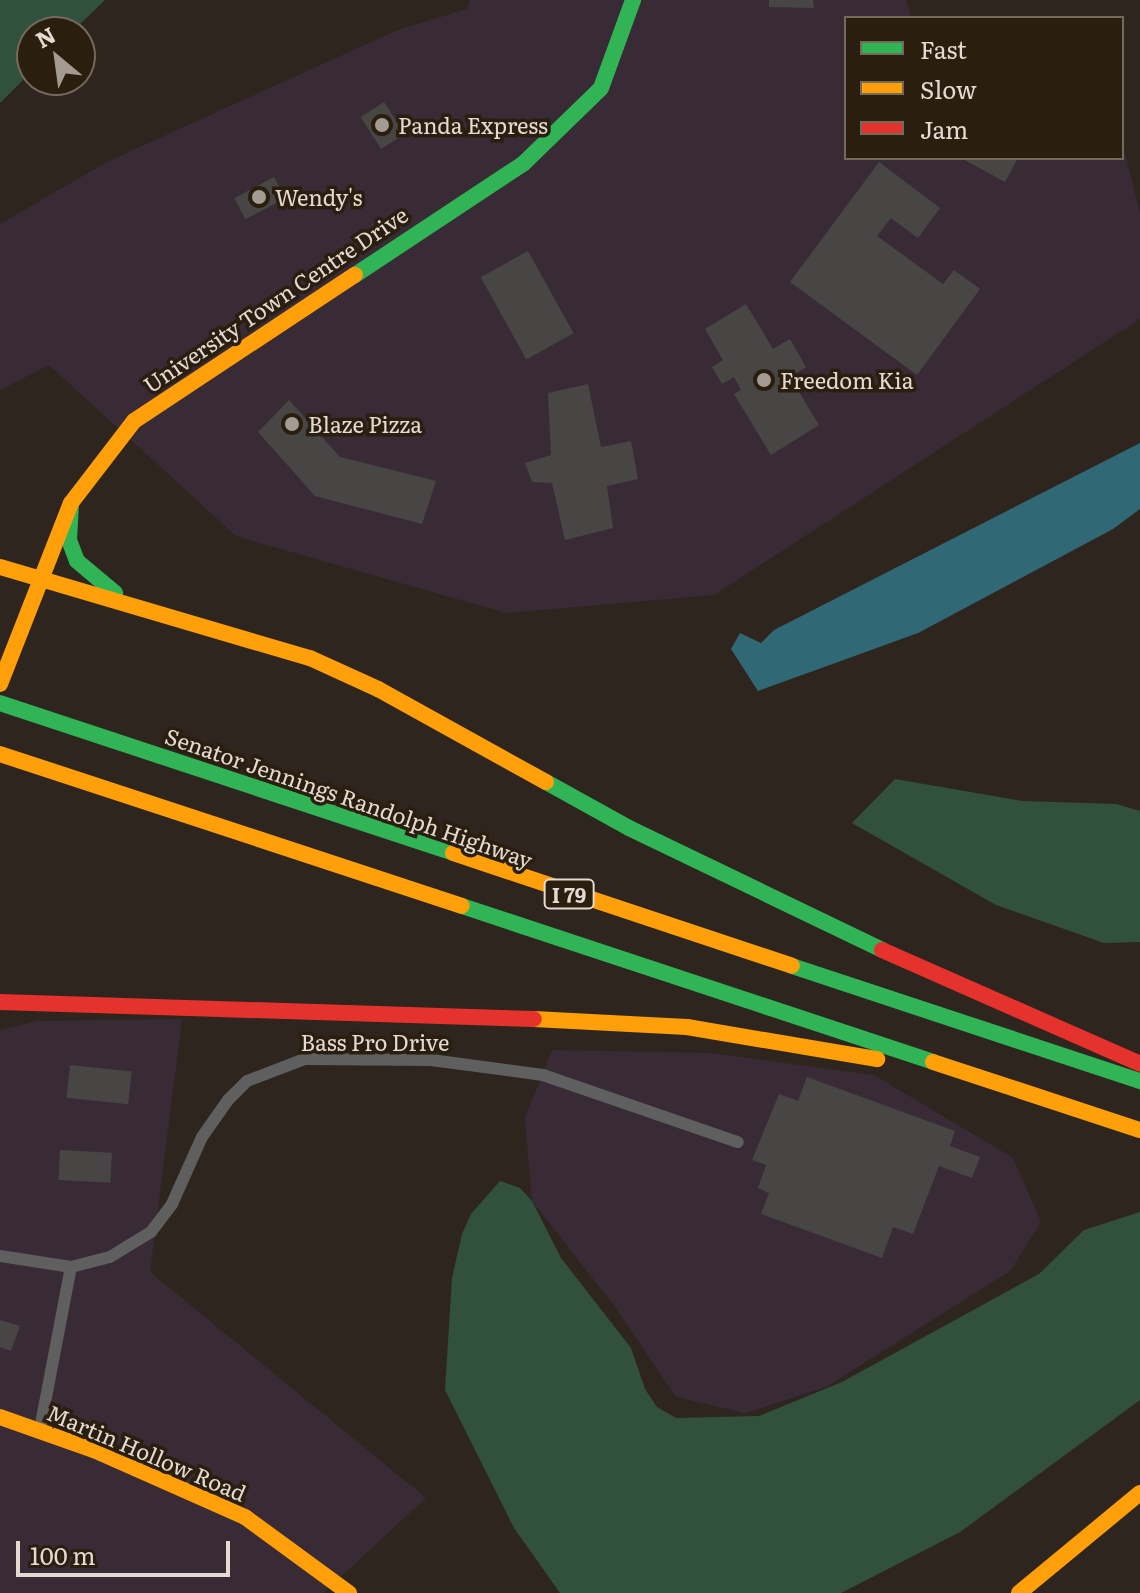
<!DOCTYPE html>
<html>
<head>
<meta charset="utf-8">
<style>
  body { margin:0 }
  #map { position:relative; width:1140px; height:1593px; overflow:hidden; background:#2e261e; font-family:Literata,serif }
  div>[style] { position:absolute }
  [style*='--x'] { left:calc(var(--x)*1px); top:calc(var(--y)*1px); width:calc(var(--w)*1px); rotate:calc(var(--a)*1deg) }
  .commercial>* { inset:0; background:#382b36 }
  .green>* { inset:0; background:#31513c }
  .water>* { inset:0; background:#316875 }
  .building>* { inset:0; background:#484545; transform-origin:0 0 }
  .street>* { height:12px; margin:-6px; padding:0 6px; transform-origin:6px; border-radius:6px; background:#5e5f5e }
  .fast>* { height:16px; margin:-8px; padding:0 8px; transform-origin:8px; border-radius:8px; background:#30b455 }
  .slow>* { height:16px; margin:-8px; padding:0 8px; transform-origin:8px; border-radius:8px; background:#ff9f0a }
  .jam>* { height:16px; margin:-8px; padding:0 8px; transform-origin:8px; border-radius:8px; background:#e5322d }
  .dots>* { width:22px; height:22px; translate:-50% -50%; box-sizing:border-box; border:4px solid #2a1e0f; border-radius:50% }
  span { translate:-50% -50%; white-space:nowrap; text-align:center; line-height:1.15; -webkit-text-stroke:7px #2a1e0f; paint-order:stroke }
  .shield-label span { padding:2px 6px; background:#2a1e0f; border:2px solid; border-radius:6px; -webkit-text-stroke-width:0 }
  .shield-label { font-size:20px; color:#e3dad1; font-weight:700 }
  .poi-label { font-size:22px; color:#e3dad1 }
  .left { translate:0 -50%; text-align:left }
  .street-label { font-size:22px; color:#e3dad1 }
  .legend { position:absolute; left:844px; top:16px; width:280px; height:144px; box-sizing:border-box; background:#2a1e0f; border:2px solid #74695d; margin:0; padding:10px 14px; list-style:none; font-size:24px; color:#e3dad1 }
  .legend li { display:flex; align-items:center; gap:16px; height:40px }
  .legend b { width:40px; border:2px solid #74695d }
  .north { position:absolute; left:16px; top:16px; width:80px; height:80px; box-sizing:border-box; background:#2a1e0f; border:2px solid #74695d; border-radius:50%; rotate:331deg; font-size:22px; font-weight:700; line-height:32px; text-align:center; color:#e3dad1 }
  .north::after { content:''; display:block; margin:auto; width:28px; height:36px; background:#a49b92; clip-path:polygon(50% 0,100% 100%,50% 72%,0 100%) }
  .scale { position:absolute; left:16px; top:1541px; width:214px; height:36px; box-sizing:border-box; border:4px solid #e3dad1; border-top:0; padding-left:10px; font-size:24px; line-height:28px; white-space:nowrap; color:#e3dad1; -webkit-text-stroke:6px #2a1e0f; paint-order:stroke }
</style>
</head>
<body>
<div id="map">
  <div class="commercial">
    <i style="clip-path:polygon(470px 0,906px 0,911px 18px,846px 18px,846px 158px,1122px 158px,1124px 148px,1140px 214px,1140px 319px,714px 595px,506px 613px,236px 536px,49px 365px,0 390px,0 224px,109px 161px,398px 30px,467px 9px)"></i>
    <i style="clip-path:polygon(182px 1019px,150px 1272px,426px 1498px,323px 1593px,0 1593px,0 1030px,38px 1021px)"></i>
    <i style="clip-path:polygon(552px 1050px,710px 1053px,874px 1075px,1013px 1158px,1041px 1222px,1010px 1271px,826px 1387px,745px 1413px,676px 1397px,616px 1308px,532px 1201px,525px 1118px)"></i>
  </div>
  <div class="green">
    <i style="clip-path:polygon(0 0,105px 0,72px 32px,32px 32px,32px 71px,0 103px)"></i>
    <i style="clip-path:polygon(895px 779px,1022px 801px,1116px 804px,1140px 811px,1140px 942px,1104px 943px,996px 905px,852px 823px)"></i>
    <i style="clip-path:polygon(500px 1181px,520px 1188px,532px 1201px,561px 1258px,631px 1348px,645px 1389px,657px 1407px,676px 1418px,759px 1416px,842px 1382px,1039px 1274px,1084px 1230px,1140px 1212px,1140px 1400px,960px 1532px,841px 1593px,560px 1593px,514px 1528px,445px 1390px,452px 1278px,462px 1234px,471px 1214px)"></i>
  </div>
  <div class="water">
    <i style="clip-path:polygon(1140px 443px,1140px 509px,1113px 529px,918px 633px,758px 691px,731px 649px,740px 633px,761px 643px,774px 630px)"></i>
  </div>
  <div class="building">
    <i style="clip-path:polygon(769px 0,813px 0,814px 8px,769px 7px)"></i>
    <i style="left:384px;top:102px;width:38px;height:28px;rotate:57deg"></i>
    <i style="clip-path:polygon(961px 158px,1018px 158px,1005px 182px)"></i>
    <i style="clip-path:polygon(879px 162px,940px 208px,918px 238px,891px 218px,877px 236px,943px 284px,954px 270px,980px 289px,917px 375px,790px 282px)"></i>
    <i style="left:274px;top:177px;width:24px;height:45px;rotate:62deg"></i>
    <i style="left:528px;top:251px;width:94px;height:54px;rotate:61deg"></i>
    <i style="clip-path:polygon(746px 304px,773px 349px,790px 339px,806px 367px,790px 377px,819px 425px,771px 455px,734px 394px,741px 390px,734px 377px,722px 384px,712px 367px,723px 360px,705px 329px)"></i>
    <i style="clip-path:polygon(588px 384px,601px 447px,631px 441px,638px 479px,607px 486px,613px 528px,565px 540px,552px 483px,532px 482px,525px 463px,551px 455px,548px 393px)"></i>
    <i style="clip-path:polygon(289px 400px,340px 457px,436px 481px,422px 524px,315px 496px,258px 432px)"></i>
    <i style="left:70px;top:1065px;width:62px;height:33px;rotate:6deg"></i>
    <i style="clip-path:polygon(807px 1077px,955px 1131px,950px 1146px,980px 1157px,972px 1178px,939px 1166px,913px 1234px,893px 1227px,882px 1258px,761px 1214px,769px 1193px,758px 1188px,766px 1165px,752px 1160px,779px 1094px,798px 1101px)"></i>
    <i style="left:60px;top:1150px;width:52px;height:30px;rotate:3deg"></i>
    <i style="clip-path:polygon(0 1320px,20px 1326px,11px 1351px,0 1347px)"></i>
  </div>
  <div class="street">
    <i style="--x:0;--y:1256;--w:72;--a:8.8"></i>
    <i style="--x:71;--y:1267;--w:40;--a:-14.4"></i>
    <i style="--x:110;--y:1257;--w:48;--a:-31.4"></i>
    <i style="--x:151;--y:1232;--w:35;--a:-53"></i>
    <i style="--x:172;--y:1204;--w:73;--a:-65.9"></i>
    <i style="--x:202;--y:1137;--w:45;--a:-54.9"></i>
    <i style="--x:228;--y:1100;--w:27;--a:-45"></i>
    <i style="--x:247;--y:1081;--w:62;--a:-20.8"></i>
    <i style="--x:305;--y:1059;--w:126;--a:0.5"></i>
    <i style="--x:431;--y:1060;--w:113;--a:7.6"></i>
    <i style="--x:543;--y:1075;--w:206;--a:19"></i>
    <i style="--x:40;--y:1429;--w:165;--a:-79.2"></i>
  </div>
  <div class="fast">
    <i style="--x:355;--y:275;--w:203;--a:-33.5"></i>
    <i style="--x:524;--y:163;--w:107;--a:-44.2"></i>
    <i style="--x:601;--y:88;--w:94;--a:-70"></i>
    <i style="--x:71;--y:503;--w:37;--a:93"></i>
    <i style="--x:69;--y:540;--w:22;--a:69"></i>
    <i style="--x:77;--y:561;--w:50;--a:40.1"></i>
    <i style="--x:0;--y:703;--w:477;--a:18.3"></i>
    <i style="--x:546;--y:782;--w:95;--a:29"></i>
    <i style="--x:629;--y:828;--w:281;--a:25.7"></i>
    <i style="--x:462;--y:906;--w:496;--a:18.3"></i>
    <i style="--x:792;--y:966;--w:367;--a:18.3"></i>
  </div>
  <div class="slow">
    <i style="--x:0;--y:567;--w:323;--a:16.4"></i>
    <i style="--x:310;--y:658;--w:75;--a:24.5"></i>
    <i style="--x:378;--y:689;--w:192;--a:29"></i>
    <i style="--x:0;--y:684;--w:194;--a:-68.6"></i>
    <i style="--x:71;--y:503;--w:103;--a:-52.5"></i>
    <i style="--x:134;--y:421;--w:265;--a:-33.5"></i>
    <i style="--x:0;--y:754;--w:486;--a:18.2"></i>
    <i style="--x:453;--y:853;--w:357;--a:18.4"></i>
    <i style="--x:534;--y:1019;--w:153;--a:3"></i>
    <i style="--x:687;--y:1027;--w:193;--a:9.6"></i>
    <i style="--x:933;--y:1062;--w:218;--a:18.2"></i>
    <i style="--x:0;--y:1417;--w:102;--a:19.5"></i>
    <i style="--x:96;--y:1451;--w:163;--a:23.9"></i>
    <i style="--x:245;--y:1517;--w:129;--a:36.2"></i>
    <i style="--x:1019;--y:1593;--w:157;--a:-39.6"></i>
  </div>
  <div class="jam">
    <i style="--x:882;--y:950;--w:282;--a:23.8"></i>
    <i style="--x:0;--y:1002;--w:534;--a:1.82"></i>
  </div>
  <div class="dots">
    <i style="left:382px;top:125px;background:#a49b92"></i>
    <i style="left:259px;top:197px;background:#a49b92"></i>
    <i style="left:764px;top:380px;background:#a49b92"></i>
    <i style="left:292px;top:424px;background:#a49b92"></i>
  </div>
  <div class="shield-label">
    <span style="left:569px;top:894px">I 79</span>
  </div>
  <div class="poi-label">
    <span class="left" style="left:398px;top:125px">Panda Express</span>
    <span class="left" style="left:275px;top:197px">Wendy's</span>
    <span class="left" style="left:780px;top:380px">Freedom Kia</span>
    <span class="left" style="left:308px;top:424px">Blaze Pizza</span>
  </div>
  <div class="street-label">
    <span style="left:275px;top:299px;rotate:-34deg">University Town Centre Drive</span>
    <span style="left:349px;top:797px;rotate:19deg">Senator Jennings Randolph Highway</span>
    <span style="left:375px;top:1042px">Bass Pro Drive</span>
    <span style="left:147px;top:1452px;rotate:23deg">Martin Hollow Road</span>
  </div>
  <ul class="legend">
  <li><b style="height:10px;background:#30b455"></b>Fast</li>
  <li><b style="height:10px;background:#ff9f0a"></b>Slow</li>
  <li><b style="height:10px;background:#e5322d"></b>Jam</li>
  </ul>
  <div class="north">N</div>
  <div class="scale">100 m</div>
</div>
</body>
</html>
